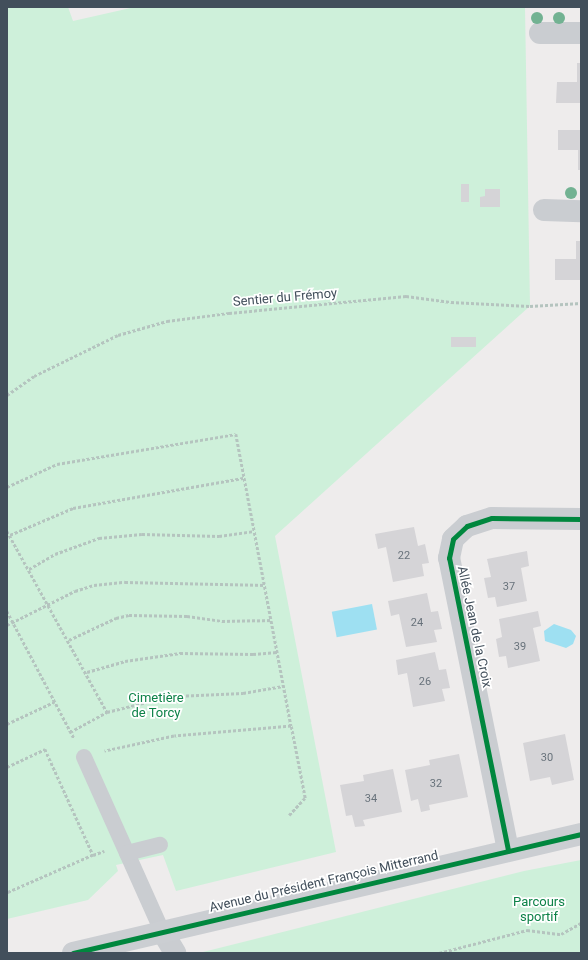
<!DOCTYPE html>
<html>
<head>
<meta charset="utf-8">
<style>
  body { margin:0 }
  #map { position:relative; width:588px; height:960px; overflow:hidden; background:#eeecec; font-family:Roboto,sans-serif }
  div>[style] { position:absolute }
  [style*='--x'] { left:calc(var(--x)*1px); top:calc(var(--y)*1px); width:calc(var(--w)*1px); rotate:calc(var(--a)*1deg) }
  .green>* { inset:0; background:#cef0da }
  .water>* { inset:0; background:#9ee0f2; transform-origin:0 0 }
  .building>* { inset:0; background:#d5d4d7; transform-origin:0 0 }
  .path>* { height:2.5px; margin-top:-1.25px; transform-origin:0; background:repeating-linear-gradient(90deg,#b5c4bf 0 3px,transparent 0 5px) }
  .lane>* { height:16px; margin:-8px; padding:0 8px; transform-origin:8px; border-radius:8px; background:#cacdd1 }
  .street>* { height:22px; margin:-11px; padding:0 11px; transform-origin:11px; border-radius:11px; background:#cacdd1 }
  .secondary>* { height:22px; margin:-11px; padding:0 11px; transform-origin:11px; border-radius:11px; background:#cbced2 }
  .cycleway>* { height:5px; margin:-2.5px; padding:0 2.5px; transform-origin:2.5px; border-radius:2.5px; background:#00873e }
  .trees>* { width:12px; height:12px; margin:-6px; border-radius:50%; background:#72b292 }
  span { translate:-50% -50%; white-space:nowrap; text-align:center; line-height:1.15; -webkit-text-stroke:3.5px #fff; paint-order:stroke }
  .number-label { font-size:11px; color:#68727b }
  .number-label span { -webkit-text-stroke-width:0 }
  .street-label { font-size:13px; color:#424f5b }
  .park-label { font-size:13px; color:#0d8248 }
  .frame { position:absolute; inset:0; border:8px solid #424f5b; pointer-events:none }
</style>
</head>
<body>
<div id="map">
  <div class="green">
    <i style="clip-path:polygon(7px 7px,68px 7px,73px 21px,135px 7px,525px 7px,530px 306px,275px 536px,336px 852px,176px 891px,163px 855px,116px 865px,118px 871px,88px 900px,7px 919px)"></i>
    <i style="clip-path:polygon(581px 860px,581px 953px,203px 952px,524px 871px)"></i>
  </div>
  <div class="water">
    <i style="left:372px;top:604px;width:26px;height:41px;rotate:79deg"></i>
    <i style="clip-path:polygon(554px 624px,571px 630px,576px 636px,573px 644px,566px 648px,545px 641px,544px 631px)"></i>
  </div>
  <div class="building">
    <i style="clip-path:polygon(577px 63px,581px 63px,581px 103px,556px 103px,557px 82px,577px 82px)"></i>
    <i style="clip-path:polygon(558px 130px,581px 130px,581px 170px,578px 170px,578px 150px,558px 150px)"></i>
    <i style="left:461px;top:184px;width:8px;height:18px"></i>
    <i style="clip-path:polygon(485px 189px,500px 189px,500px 207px,480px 207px,480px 197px,485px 196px)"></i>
    <i style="clip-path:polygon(576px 241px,581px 241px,581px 280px,555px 280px,555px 259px,576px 259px)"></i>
    <i style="left:476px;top:337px;width:10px;height:25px;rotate:90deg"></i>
    <i style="clip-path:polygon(414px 527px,418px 546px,425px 544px,429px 563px,422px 564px,424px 576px,393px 582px,386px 547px,378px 549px,375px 534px)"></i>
    <i style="clip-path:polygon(527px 551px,529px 566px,521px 568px,527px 601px,497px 607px,495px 597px,488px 598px,484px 578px,491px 577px,487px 559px)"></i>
    <i style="clip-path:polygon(427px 593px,431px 612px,438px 611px,442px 629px,434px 630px,437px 642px,406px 647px,399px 614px,391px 616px,388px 601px)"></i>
    <i style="clip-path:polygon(538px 611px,541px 626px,533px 628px,540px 661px,508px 668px,506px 656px,499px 657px,496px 639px,502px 637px,499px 619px)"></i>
    <i style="clip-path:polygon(435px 652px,439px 670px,446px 669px,450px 688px,442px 689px,445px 701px,413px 707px,407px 673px,398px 675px,396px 660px)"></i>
    <i style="clip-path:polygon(565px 734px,574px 780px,552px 785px,550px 777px,530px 781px,523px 743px)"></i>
    <i style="clip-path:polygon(459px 754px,468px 797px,429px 805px,430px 810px,421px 812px,418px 799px,411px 801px,405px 770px,430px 765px,429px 760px)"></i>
    <i style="clip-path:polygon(393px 769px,402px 812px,363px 820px,365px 826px,355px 827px,352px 815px,346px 816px,340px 785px,364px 781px,363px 775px)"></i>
  </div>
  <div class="path">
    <i style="--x:7;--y:395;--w:33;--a:-35"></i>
    <i style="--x:34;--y:376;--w:93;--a:-26"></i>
    <i style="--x:118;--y:335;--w:51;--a:-15.9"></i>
    <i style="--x:167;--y:321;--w:63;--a:-7.4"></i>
    <i style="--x:229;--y:313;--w:178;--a:-5.5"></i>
    <i style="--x:406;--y:296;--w:45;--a:7.6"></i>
    <i style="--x:451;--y:302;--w:79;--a:2.9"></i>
    <i style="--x:530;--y:306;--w:51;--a:-3.4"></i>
    <i style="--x:7;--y:487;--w:55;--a:-24.7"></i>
    <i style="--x:57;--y:464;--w:181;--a:-9.5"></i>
    <i style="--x:236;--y:434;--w:297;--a:79.3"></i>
    <i style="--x:291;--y:726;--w:117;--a:175.1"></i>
    <i style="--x:174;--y:736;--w:71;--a:167.7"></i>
    <i style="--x:7;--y:531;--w:207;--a:61.1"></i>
    <i style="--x:10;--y:535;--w:69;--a:-23.2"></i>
    <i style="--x:73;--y:508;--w:174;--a:-10"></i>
    <i style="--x:29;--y:569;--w:30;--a:-30"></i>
    <i style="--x:55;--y:554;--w:47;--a:-20"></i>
    <i style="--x:99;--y:538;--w:43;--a:-5.3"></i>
    <i style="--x:142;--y:534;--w:77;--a:1.5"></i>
    <i style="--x:219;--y:536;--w:35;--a:-8"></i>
    <i style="--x:7;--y:611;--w:144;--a:62.2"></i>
    <i style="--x:7;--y:625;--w:76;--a:-26.6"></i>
    <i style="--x:75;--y:591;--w:20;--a:-18"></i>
    <i style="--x:94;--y:585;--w:31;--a:-6"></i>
    <i style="--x:125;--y:582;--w:140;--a:1.2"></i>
    <i style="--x:69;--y:640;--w:52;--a:-25.1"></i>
    <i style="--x:116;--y:618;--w:13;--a:-13"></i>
    <i style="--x:129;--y:615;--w:58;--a:1"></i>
    <i style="--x:187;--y:616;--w:35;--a:8"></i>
    <i style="--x:222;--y:621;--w:50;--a:-1.1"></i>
    <i style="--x:87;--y:672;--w:40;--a:-16"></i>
    <i style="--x:125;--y:661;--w:56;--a:-8.3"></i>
    <i style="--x:180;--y:653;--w:73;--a:0.8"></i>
    <i style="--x:253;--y:654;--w:24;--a:-5"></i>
    <i style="--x:7;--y:724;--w:52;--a:-25.1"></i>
    <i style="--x:70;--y:732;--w:42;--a:-28.4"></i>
    <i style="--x:107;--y:712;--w:49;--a:-14"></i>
    <i style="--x:155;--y:700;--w:21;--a:-11"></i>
    <i style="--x:176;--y:696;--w:67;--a:-2.6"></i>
    <i style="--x:243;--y:693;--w:41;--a:-9.9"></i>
    <i style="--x:7;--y:767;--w:42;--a:-25.3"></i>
    <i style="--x:45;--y:749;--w:116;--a:65.6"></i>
    <i style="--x:93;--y:855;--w:94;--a:156.2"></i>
    <i style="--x:289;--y:815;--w:23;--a:-47"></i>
    <i style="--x:305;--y:798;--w:73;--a:-101"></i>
    <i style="--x:93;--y:855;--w:12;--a:-20"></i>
    <i style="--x:439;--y:953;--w:91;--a:-14.6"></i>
    <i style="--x:527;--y:930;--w:34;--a:7"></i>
    <i style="--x:561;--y:934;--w:23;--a:-29"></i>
  </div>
  <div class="lane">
    <i style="--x:84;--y:757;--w:191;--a:65.9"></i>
    <i style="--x:127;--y:853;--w:34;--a:-14"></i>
  </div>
  <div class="street">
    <i style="--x:540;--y:33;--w:41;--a:0"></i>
    <i style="--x:544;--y:210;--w:37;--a:2"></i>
    <i style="--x:508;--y:850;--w:298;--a:-101.4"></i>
    <i style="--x:449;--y:558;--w:19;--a:-78"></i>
    <i style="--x:453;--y:539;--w:19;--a:-43"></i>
    <i style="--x:467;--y:526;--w:26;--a:-18"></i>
    <i style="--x:492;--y:518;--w:89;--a:0.6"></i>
    <i style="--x:162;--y:931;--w:26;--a:59"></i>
  </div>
  <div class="secondary">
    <i style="--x:73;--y:953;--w:522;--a:-13.18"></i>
  </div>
  <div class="cycleway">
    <i style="--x:508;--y:850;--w:298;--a:-101.4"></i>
    <i style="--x:449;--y:558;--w:19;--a:-78"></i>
    <i style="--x:453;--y:539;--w:19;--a:-43"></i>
    <i style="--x:467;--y:526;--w:26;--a:-18"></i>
    <i style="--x:492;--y:518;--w:89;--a:0.6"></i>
    <i style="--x:73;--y:953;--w:522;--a:-13.18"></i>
  </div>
  <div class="trees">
    <i style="left:537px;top:18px"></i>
    <i style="left:559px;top:18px"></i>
    <i style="left:571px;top:193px"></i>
  </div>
  <div class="number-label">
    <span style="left:404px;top:556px">22</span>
    <span style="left:509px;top:587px">37</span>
    <span style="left:417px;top:623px">24</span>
    <span style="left:520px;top:647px">39</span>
    <span style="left:425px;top:682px">26</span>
    <span style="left:547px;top:758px">30</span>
    <span style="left:436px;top:784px">32</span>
    <span style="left:371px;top:799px">34</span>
  </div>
  <div class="street-label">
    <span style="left:285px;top:298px;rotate:-5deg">Sentier du Frémoy</span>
    <span style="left:474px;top:627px;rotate:78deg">Allée Jean de la Croix</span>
    <span style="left:324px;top:882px;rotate:-13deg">Avenue du Président François Mitterrand</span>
  </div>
  <div class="park-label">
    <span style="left:156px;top:706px">Cimetière<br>de Torcy</span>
    <span style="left:539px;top:910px">Parcours<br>sportif</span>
  </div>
  <div class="frame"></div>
</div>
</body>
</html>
